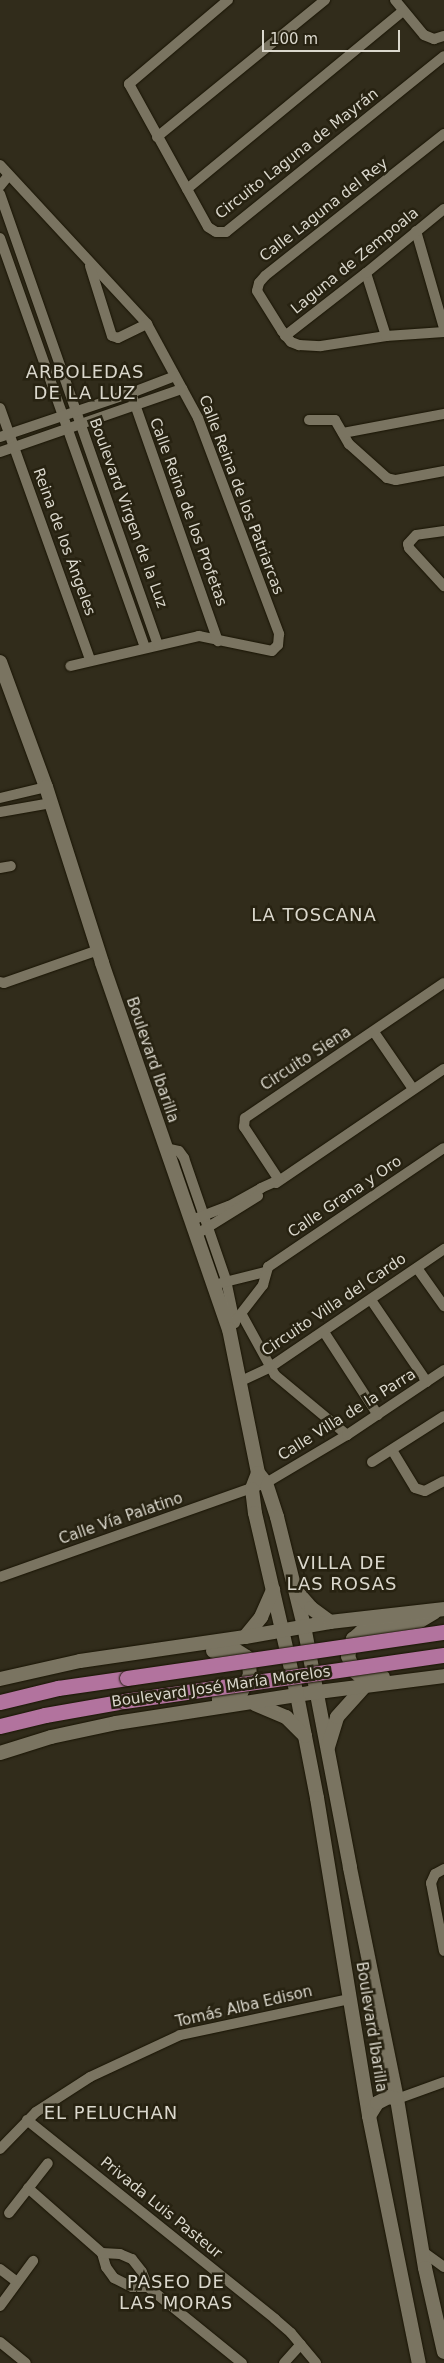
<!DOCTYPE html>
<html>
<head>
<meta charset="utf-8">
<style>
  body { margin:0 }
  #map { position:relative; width:444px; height:2363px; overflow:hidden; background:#312c1b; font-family:"DejaVu Sans",sans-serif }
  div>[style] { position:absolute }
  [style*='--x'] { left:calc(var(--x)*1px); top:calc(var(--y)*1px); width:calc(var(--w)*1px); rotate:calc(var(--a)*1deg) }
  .roads { filter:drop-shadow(0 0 1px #191404) drop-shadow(0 0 1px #191404) }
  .street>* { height:10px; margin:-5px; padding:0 5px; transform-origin:5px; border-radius:5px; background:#7a7461 }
  .secondary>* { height:14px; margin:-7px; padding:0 7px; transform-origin:7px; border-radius:7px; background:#7a7461 }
  .primary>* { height:15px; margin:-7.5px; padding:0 7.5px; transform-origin:7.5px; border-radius:7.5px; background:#b2739e }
  .bridges { filter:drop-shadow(0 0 1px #191404) drop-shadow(0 0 1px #191404) }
  .primary-bridge>* { height:15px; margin:-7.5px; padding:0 7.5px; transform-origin:7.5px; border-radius:7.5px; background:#b2739e }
  span { translate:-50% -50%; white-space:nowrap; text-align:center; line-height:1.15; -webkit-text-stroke:5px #272211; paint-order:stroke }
  .street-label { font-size:15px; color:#dbd8cd }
  .quarter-label { font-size:18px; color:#dbd8cd; letter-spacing:1px }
  .scale { position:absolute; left:262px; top:30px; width:138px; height:22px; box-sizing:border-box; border:2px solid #dbd8cd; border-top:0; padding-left:6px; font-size:15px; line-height:18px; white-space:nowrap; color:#dbd8cd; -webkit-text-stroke:4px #272211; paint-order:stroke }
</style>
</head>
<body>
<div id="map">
  <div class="roads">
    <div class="street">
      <i style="--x:228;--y:0;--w:130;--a:139.7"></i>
      <i style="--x:129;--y:84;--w:163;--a:61.1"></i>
      <i style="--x:208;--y:227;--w:9;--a:32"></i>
      <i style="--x:216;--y:232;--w:10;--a:0"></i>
      <i style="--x:226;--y:232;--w:280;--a:-38.9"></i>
      <i style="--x:395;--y:0;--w:45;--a:50.4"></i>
      <i style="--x:424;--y:35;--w:11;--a:22"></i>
      <i style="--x:434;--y:39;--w:10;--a:-17"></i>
      <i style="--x:444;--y:134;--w:228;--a:141.6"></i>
      <i style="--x:265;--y:276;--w:9;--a:131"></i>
      <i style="--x:259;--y:283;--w:8;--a:104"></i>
      <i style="--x:257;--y:291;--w:47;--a:58"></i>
      <i style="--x:282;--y:331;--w:14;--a:51"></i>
      <i style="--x:291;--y:342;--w:9;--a:21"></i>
      <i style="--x:299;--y:345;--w:22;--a:3"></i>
      <i style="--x:321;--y:346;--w:66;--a:-8.7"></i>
      <i style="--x:386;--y:336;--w:58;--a:-3.9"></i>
      <i style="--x:157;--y:137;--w:217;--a:-39.2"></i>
      <i style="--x:0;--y:165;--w:217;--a:47.2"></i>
      <i style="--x:147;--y:324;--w:107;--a:61.5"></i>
      <i style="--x:198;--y:418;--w:231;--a:69.4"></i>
      <i style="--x:279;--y:634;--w:11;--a:95"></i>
      <i style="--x:278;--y:645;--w:8;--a:135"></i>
      <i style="--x:272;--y:651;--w:75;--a:-168.4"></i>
      <i style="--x:199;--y:636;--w:132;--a:166.9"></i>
      <i style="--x:0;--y:186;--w:14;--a:-51"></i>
      <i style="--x:187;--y:189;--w:280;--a:-39.5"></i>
      <i style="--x:0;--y:194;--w:477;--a:70.7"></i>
      <i style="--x:416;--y:231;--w:101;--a:73.9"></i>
      <i style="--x:0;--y:238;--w:434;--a:70.5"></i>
      <i style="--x:90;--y:266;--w:73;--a:72.6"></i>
      <i style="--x:112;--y:336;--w:6;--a:18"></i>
      <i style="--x:118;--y:338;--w:32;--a:-26"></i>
      <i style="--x:366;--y:273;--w:66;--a:72.4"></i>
      <i style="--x:285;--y:336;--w:103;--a:-37.9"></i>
      <i style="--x:366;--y:273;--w:101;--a:-39.4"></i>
      <i style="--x:131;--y:393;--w:263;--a:70.7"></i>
      <i style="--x:0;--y:408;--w:268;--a:70.3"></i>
      <i style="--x:309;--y:420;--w:26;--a:0"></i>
      <i style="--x:335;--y:420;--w:28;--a:60"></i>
      <i style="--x:349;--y:444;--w:51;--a:41.8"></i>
      <i style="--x:387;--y:478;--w:9;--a:13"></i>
      <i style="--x:396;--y:480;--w:49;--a:-10.6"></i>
      <i style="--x:343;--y:433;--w:103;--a:-10.7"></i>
      <i style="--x:0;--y:437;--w:138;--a:-18.6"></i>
      <i style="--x:131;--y:393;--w:47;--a:-21.1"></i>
      <i style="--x:0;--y:452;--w:193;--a:-19.1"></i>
      <i style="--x:444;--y:531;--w:28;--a:172"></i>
      <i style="--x:416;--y:535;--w:12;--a:132"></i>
      <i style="--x:408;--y:544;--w:4;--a:76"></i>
      <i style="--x:409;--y:548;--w:52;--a:47.4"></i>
      <i style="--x:0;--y:798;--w:47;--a:-13.4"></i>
      <i style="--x:0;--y:812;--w:52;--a:-10"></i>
      <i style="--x:0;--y:868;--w:11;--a:-10"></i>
      <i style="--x:0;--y:982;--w:4;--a:14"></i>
      <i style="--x:4;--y:983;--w:100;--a:-19.3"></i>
      <i style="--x:374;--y:1032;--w:69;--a:55.6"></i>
      <i style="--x:165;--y:1148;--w:14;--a:12"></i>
      <i style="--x:179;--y:1151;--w:9;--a:54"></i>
      <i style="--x:184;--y:1158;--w:129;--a:71"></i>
      <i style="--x:226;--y:1280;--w:44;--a:78.2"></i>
      <i style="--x:276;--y:1183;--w:203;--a:-34.2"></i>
      <i style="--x:192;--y:1220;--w:40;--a:-21"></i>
      <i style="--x:229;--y:1206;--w:37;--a:-29"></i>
      <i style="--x:261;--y:1188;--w:20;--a:-24"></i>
      <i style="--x:279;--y:1180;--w:64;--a:-123.4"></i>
      <i style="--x:244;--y:1127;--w:9;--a:-84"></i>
      <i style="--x:245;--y:1118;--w:240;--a:-34.2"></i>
      <i style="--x:197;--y:1234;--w:72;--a:-31.9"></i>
      <i style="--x:417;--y:1268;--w:47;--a:54.6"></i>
      <i style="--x:221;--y:1283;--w:45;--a:-14"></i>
      <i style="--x:371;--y:1300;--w:99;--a:55.7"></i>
      <i style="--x:242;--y:1315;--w:68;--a:61.2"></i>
      <i style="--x:275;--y:1375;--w:94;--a:39.8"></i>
      <i style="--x:229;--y:1329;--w:56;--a:-52.3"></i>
      <i style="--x:263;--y:1285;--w:19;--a:-74"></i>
      <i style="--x:268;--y:1267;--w:212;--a:-34.1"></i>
      <i style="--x:324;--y:1332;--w:99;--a:57"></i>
      <i style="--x:239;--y:1382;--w:33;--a:-25"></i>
      <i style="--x:269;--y:1368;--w:212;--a:-34.2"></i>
      <i style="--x:392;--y:1450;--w:44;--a:58.8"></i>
      <i style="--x:415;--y:1488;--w:10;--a:17"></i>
      <i style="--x:425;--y:1491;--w:21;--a:-28"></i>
      <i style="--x:372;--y:1462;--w:85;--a:-32.6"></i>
      <i style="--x:0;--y:1577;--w:282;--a:-19.5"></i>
      <i style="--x:266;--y:1483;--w:94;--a:-30.7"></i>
      <i style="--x:347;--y:1435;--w:117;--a:-33.8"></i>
      <i style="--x:444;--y:1869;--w:10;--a:151"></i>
      <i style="--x:435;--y:1874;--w:10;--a:114"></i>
      <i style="--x:431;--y:1883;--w:69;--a:79.2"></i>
      <i style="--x:397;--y:2099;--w:50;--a:-19.9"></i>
      <i style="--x:27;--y:2120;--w:318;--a:38.7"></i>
      <i style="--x:275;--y:2319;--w:21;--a:41"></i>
      <i style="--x:291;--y:2333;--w:39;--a:50"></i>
      <i style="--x:0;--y:2149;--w:52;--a:-45.8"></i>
      <i style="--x:36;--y:2112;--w:64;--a:-32.9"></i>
      <i style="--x:90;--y:2077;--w:99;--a:-25"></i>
      <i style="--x:180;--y:2035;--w:173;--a:-12"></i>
      <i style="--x:28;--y:2188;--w:98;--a:41.3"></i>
      <i style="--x:102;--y:2253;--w:15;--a:74"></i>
      <i style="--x:106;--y:2267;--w:14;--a:54"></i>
      <i style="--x:114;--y:2278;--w:20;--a:27"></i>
      <i style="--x:132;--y:2287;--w:16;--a:0"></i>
      <i style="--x:9;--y:2213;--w:63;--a:-52"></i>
      <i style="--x:422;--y:2251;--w:27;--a:36"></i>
      <i style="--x:102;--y:2253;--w:18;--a:3"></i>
      <i style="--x:120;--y:2254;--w:13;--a:23"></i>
      <i style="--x:132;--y:2259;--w:16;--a:52"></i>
      <i style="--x:142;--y:2272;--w:16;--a:68"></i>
      <i style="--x:148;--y:2287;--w:121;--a:39"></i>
      <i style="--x:0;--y:2269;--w:21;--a:37"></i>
      <i style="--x:0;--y:2306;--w:56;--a:-53.7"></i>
      <i style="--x:0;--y:2342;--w:33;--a:39"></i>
      <i style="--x:284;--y:2363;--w:25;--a:-48"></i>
    </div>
    <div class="secondary">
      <i style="--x:0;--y:662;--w:133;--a:69.8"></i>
      <i style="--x:46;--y:787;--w:185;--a:72.3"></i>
      <i style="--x:102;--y:963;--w:387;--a:70.9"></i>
      <i style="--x:229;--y:1329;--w:147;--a:78.6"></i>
      <i style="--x:258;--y:1473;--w:13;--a:51"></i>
      <i style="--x:266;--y:1483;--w:36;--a:72"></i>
      <i style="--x:277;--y:1517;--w:112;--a:76.1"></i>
      <i style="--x:304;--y:1626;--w:246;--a:79.2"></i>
      <i style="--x:350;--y:1868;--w:236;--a:78.5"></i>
      <i style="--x:397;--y:2099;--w:171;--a:80.6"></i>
      <i style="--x:425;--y:2268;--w:86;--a:77.3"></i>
      <i style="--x:258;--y:1473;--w:17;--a:111"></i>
      <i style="--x:252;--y:1489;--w:24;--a:83"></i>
      <i style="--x:255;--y:1513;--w:187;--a:77"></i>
      <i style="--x:297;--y:1695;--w:105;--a:79"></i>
      <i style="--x:317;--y:1798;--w:322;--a:80.7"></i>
      <i style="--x:369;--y:2116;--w:252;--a:78.6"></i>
      <i style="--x:299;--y:1594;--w:18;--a:49"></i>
      <i style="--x:311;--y:1608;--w:24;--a:36"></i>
      <i style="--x:245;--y:1637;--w:26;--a:-51"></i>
      <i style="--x:261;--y:1617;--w:30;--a:-66"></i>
      <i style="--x:213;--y:1651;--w:21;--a:-5"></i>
      <i style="--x:234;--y:1649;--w:15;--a:32"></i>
      <i style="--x:247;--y:1657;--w:7;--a:74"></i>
      <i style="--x:249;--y:1664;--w:11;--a:85"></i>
      <i style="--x:250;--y:1675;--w:20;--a:117"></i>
      <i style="--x:241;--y:1693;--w:23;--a:165"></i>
      <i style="--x:383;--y:1677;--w:13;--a:171"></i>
      <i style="--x:370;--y:1679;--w:9;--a:-167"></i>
      <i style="--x:361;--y:1677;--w:9;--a:-139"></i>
      <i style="--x:354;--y:1671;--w:16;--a:-112"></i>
      <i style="--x:348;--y:1656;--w:18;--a:-74"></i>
      <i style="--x:353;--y:1639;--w:11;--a:-41"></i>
      <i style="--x:361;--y:1632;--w:60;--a:-10.6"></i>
      <i style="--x:420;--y:1621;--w:17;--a:-31"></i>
      <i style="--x:0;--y:1679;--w:82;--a:-12.7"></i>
      <i style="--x:80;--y:1661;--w:167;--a:-8.3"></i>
      <i style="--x:245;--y:1637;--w:86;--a:-10"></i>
      <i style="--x:330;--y:1622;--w:115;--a:-6.5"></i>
      <i style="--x:255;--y:1704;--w:34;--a:23"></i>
      <i style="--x:286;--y:1717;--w:27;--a:45"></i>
      <i style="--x:328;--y:1747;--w:31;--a:-73"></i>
      <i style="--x:337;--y:1717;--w:39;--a:-48"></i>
      <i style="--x:0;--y:1753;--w:53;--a:-17.4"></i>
      <i style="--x:51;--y:1737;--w:66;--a:-12.2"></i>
      <i style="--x:116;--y:1723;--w:196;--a:-8.8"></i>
      <i style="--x:310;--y:1693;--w:135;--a:-7.2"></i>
      <i style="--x:369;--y:2116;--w:15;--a:-58"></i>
      <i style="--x:377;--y:2103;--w:13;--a:-27"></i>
      <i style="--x:389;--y:2097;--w:8;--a:14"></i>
    </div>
    <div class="primary">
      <i style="--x:0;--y:1702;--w:60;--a:-13.6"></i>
      <i style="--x:58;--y:1688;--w:70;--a:-8.2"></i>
      <i style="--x:0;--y:1726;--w:46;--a:-13.7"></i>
      <i style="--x:45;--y:1715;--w:80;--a:-10"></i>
    </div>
  </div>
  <div class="bridges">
    <div class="primary-bridge">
      <i style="--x:127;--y:1678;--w:320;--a:-8.3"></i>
      <i style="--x:124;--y:1701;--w:323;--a:-8.2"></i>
    </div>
  </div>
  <div class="street-label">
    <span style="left:297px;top:154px;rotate:-38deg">Circuito Laguna de Mayrán</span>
    <span style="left:324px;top:210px;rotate:-38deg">Calle Laguna del Rey</span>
    <span style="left:355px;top:261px;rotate:-39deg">Laguna de Zempoala</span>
    <span style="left:241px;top:495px;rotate:69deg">Calle Reina de los Patriarcas</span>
    <span style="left:188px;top:512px;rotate:70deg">Calle Reina de los Profetas</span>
    <span style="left:128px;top:513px;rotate:70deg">Boulevard Virgen de la Luz</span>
    <span style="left:64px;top:542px;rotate:70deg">Reina de los Ángeles</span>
    <span style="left:306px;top:1059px;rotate:-33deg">Circuito Siena</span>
    <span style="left:152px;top:1060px;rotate:71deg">Boulevard Ibarilla</span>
    <span style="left:345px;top:1197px;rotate:-34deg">Calle Grana y Oro</span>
    <span style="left:334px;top:1305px;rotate:-34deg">Circuito Villa del Cardo</span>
    <span style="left:347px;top:1415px;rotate:-32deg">Calle Villa de la Parra</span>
    <span style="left:121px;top:1519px;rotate:-19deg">Calle Vía Palatino</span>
    <span style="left:221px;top:1687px;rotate:-8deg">Boulevard José María Morelos</span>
    <span style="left:244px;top:2007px;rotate:-13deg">Tomás Alba Edison</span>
    <span style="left:371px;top:2027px;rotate:81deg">Boulevard Ibarilla</span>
    <span style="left:161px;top:2208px;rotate:39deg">Privada Luis Pasteur</span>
  </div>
  <div class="quarter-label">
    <span style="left:85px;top:383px">ARBOLEDAS<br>DE LA LUZ</span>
    <span style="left:314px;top:915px">LA TOSCANA</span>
    <span style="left:342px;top:1574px">VILLA DE<br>LAS ROSAS</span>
    <span style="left:111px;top:2113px">EL PELUCHAN</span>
    <span style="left:176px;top:2293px">PASEO DE<br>LAS MORAS</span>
  </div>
  <div class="scale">100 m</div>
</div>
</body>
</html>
